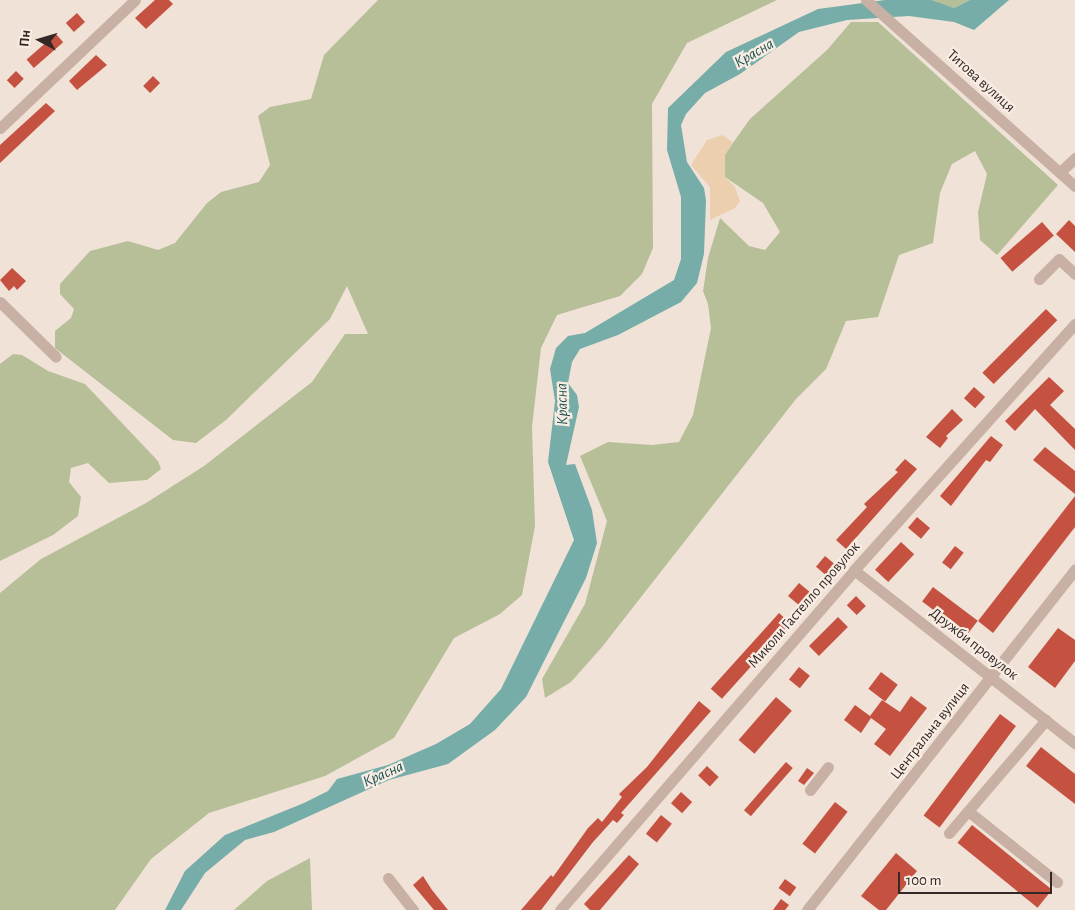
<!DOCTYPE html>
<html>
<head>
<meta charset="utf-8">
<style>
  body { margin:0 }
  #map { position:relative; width:1075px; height:910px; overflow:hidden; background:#f0e2d7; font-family:"Alegreya Sans",sans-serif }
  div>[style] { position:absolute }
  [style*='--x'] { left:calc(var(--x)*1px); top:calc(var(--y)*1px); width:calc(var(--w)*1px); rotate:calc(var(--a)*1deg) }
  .green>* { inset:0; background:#b7bf98 }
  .sand>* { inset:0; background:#eccfae }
  .water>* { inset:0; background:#77ada9 }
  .building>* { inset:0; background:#c55141; transform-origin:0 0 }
  .minor>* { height:11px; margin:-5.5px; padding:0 5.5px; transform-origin:5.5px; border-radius:5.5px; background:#c8b0a4 }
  span { translate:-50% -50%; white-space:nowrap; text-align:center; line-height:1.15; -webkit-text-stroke:4.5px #f8ece3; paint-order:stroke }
  .street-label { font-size:15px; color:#332826 }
  .water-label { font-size:16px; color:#1c5451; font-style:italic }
  .north { position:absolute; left:15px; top:15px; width:50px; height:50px; -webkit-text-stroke:4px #f8ece3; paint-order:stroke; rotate:276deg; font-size:14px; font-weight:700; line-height:20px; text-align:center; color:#332826 }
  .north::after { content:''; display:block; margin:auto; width:18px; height:22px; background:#332826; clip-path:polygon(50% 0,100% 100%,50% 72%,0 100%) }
  .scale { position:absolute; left:898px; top:872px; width:154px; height:22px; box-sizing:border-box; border:2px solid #332826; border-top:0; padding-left:6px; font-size:15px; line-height:18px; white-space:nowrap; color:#332826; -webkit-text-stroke:4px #f8ece3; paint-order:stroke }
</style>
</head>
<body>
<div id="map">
  <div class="green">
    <i style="clip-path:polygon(378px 0,777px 0,687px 43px,652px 104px,653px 248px,642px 274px,620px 296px,557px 315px,541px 348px,532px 427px,535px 526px,522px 595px,500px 614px,454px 638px,394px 738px,325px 776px,209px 813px,151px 859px,115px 910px,0 910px,0 593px,41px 559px,146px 503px,204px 466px,312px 382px,345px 334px,368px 334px,347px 286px,330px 319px,226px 420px,196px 443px,173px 440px,55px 348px,55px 331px,71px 318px,74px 309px,60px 294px,60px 284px,90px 251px,128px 241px,158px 250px,175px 243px,207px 203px,221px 192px,259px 182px,270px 165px,258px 116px,270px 107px,311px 99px,324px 55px)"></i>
    <i style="clip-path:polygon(927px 0,970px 0,954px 8px)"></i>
    <i style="clip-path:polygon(851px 22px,878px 22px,1058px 185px,997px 255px,980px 240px,978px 212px,987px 174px,975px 151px,952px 164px,940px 193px,933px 243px,899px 255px,878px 317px,846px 321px,826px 369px,796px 399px,602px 647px,571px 682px,545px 698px,542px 679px,585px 604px,607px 521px,580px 456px,608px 442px,652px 445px,679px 442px,693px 415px,711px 328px,708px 304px,703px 291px,708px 258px,720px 218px,749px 246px,765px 250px,780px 232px,763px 203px,725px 177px,725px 154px,750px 119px,827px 50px)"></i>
    <i style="clip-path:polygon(13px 354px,22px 355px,48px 371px,85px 384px,158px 461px,161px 469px,147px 480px,109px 483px,88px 463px,71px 468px,69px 482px,81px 497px,78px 516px,53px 535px,0 561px,0 364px)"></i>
    <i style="clip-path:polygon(310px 858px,312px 910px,234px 910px,267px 881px)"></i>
  </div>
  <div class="sand">
    <i style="clip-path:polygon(723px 135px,733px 143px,725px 155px,725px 177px,735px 187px,740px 201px,735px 208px,710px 220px,710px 187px,691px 165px,707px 140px)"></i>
  </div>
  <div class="water">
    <i style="clip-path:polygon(885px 0,931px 0,954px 8px,970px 0,1009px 0,974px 30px,954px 22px,909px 16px,847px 20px,799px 32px,740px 74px,705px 93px,686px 114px,681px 125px,687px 162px,704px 188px,706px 200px,704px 254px,697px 283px,681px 302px,618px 335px,580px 349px,572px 362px,568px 383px,577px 395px,579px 407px,566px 465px,575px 464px,592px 510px,597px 543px,586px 578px,526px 697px,495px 730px,448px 764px,389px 780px,274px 832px,245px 840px,205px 873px,181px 910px,165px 910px,185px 871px,225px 835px,304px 803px,328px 791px,337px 779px,388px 765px,436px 744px,470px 724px,501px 689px,574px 540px,548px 462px,555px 401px,550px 369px,556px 348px,568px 336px,585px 333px,674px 280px,681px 259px,681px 197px,667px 150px,668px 108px,726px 52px,818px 9px)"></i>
  </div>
  <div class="building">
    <i style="clip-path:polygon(155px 0,169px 0,173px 4px,146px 29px,135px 18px)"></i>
    <i style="left:77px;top:13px;width:12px;height:15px;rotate:48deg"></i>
    <i style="left:56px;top:34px;width:11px;height:39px;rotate:49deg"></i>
    <i style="clip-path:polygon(96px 55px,107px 65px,77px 90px,69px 81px)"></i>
    <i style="left:16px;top:71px;width:11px;height:13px;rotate:45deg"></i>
    <i style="left:153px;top:76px;width:10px;height:14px;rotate:45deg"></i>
    <i style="clip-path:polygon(46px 103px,55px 111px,0 163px,0 145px)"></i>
    <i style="clip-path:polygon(1069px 220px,1075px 226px,1075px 252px,1056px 234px)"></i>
    <i style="left:1042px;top:222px;width:18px;height:55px;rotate:49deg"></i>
    <i style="clip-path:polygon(12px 268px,26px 281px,17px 290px,14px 286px,9px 291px,0 280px)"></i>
    <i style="left:1046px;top:309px;width:16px;height:90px;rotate:45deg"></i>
    <i style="clip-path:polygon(1049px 377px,1064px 391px,1050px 405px,1075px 429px,1075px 450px,1035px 409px,1015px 431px,1005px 421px)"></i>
    <i style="left:974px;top:387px;width:15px;height:15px;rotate:42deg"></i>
    <i style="clip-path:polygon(952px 409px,963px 420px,946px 436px,948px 438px,940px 448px,926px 437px)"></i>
    <i style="clip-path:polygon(991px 436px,1003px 445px,990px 462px,986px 460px,951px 506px,940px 496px)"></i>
    <i style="clip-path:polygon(1045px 447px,1075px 471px,1075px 494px,1033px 460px)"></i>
    <i style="clip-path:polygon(905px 459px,917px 469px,846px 549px,836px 540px,867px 507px,864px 504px,898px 472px,895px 470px)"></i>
    <i style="clip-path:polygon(1075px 496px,1075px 527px,993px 633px,978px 621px)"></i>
    <i style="left:917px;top:517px;width:17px;height:14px;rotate:40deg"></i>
    <i style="left:901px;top:542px;width:18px;height:38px;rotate:43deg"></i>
    <i style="left:955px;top:546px;width:11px;height:21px;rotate:38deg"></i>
    <i style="left:825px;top:556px;width:17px;height:14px;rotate:40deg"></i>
    <i style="left:799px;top:583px;width:16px;height:17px;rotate:40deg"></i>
    <i style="left:933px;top:587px;width:56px;height:18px;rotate:37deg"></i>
    <i style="left:856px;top:596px;width:14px;height:13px;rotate:45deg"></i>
    <i style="left:779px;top:613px;width:15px;height:102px;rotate:42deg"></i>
    <i style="left:838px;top:617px;width:14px;height:41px;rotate:45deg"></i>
    <i style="clip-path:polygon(1058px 628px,1075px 640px,1075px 661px,1055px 688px,1028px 667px)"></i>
    <i style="left:799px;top:667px;width:14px;height:16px;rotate:39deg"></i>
    <i style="left:881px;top:672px;width:21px;height:21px;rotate:37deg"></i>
    <i style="clip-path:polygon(911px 696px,927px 708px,890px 756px,874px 744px,886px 729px,871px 718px,861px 733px,844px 720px,855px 705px,870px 716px,882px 700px,900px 712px)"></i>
    <i style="left:776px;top:697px;width:21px;height:57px;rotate:41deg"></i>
    <i style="clip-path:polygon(699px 701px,711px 711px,621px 813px,624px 815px,617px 823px,613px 820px,593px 842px,541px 910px,521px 910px,551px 875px,553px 877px,588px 828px,598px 818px,602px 822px,622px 797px,619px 794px,647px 767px)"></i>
    <i style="left:1000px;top:714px;width:20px;height:127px;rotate:37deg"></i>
    <i style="clip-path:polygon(1041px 747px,1075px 774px,1075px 804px,1026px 766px)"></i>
    <i style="left:786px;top:762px;width:9px;height:64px;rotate:41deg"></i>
    <i style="left:707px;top:766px;width:16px;height:13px;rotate:43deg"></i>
    <i style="clip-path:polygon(807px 768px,814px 773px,804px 785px,798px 781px)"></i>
    <i style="left:681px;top:792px;width:15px;height:15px;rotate:42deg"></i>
    <i style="left:835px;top:802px;width:16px;height:53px;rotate:38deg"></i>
    <i style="left:661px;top:815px;width:14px;height:24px;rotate:39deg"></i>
    <i style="left:972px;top:825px;width:103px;height:23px;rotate:39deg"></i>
    <i style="clip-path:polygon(896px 853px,917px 871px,886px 910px,879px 910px,861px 896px)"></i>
    <i style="clip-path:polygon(629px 855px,639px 864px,600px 910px,590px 910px,584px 904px)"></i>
    <i style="clip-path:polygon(423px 876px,432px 890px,448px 910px,434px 910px,413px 885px)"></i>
    <i style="left:785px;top:879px;width:14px;height:11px;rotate:36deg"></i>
    <i style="clip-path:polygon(781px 899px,789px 905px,785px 910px,773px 910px)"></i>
  </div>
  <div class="minor">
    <i style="--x:866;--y:0;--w:280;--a:41.7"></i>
    <i style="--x:0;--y:128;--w:186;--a:-43.5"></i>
    <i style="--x:1060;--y:172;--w:21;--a:-43"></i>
    <i style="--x:1039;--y:279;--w:28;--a:-45"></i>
    <i style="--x:1059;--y:259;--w:22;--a:43"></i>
    <i style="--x:0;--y:302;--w:78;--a:44.5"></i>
    <i style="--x:854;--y:570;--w:281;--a:38.1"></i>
    <i style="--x:810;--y:790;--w:29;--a:-52"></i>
    <i style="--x:968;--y:811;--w:114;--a:38.6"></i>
    <i style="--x:949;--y:833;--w:149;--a:-49.4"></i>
    <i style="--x:388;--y:878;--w:41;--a:52"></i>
    <i style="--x:560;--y:910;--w:449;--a:-49.1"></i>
    <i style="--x:854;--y:570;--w:331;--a:-48.1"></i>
    <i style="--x:807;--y:910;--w:434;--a:-51.8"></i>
  </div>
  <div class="street-label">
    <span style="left:981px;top:81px;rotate:42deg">Титова вулиця</span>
    <span style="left:804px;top:605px;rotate:-49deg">Миколи Гастелло провулок</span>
    <span style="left:974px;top:644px;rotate:38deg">Дружби провулок</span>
    <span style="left:930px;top:731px;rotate:-52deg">Центральна вулиця</span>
  </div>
  <div class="water-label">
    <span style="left:754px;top:53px;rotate:-30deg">Красна</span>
    <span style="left:562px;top:404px;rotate:-91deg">Красна</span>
    <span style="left:383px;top:774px;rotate:-24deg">Красна</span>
  </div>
  <div class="north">Пн</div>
  <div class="scale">100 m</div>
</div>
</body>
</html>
